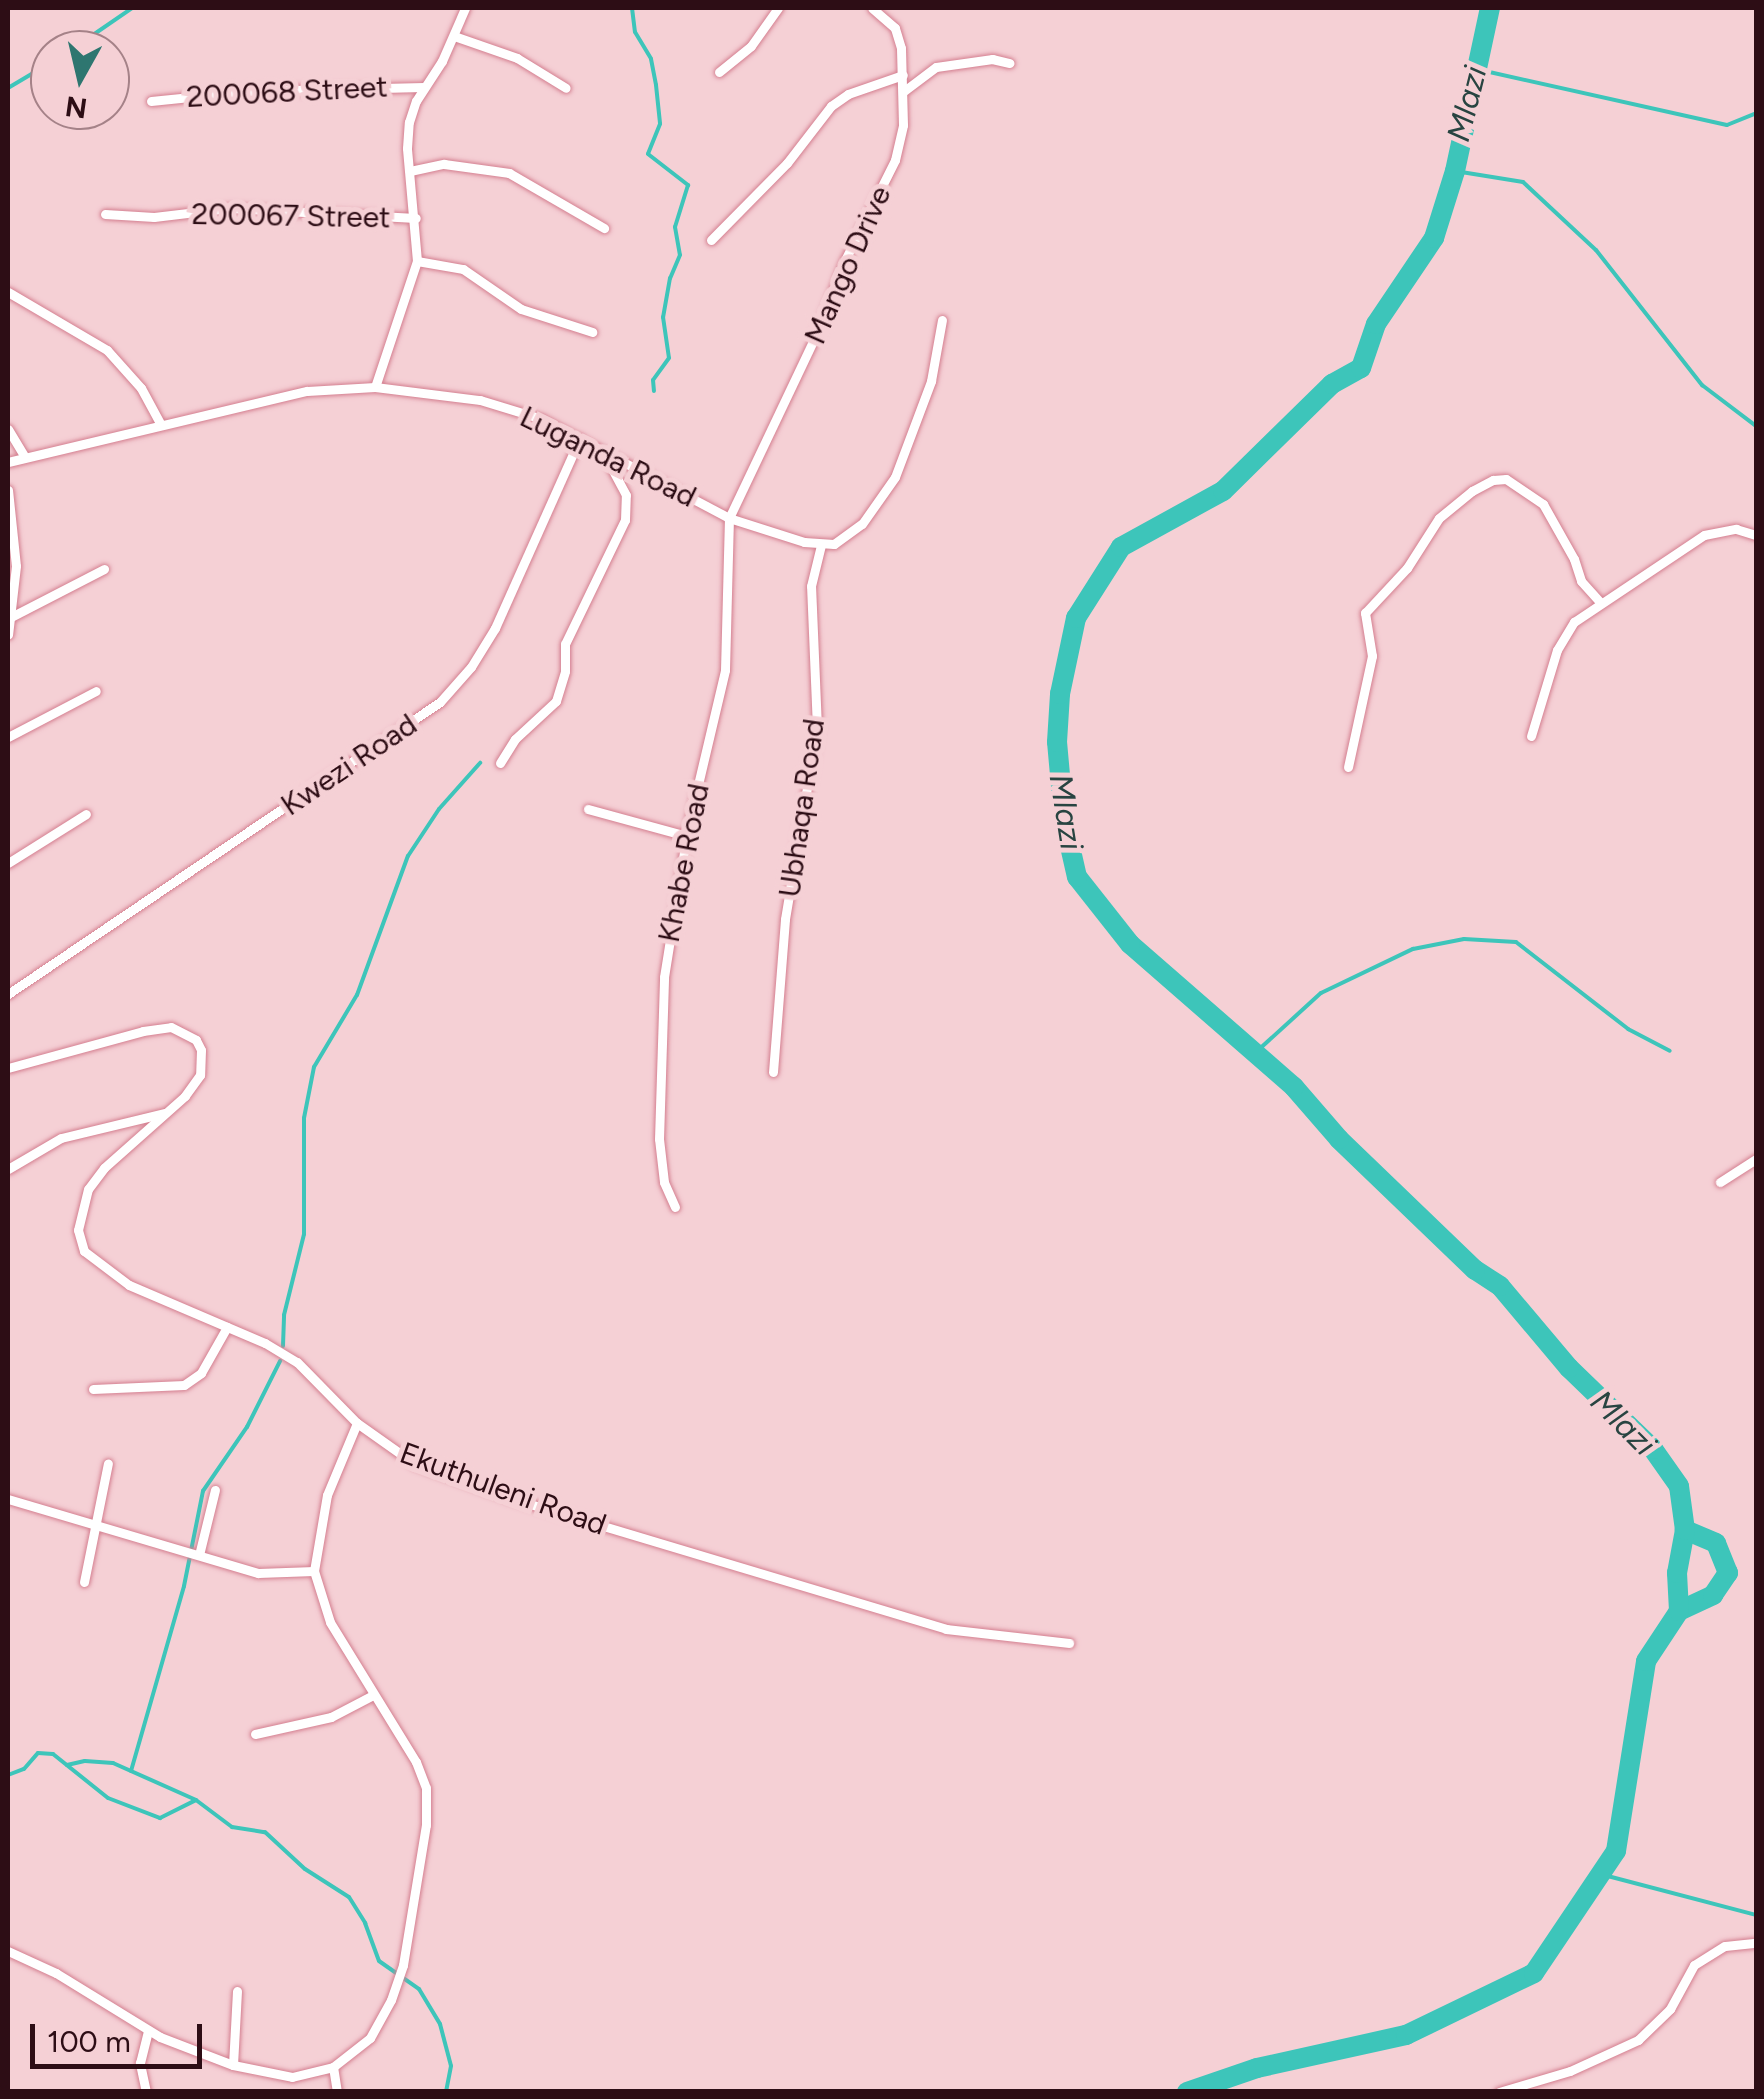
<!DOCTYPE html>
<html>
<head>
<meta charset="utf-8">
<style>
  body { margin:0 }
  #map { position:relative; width:1764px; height:2099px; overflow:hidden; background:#f5d0d5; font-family:Figtree,sans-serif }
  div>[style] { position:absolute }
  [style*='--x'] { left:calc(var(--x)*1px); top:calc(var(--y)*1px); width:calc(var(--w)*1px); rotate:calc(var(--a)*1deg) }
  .stream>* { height:4px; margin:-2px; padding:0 2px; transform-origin:2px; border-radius:2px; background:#3dc5ba }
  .river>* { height:20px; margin:-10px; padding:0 10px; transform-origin:10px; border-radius:10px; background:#3dc5ba }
  .roads { filter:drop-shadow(0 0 2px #d47f90) drop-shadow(0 0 2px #d47f90) }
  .street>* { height:9px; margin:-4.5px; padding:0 4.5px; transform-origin:4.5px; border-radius:4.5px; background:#fff }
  span { translate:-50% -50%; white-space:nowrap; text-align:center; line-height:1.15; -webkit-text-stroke:10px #f5d0d5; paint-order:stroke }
  .street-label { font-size:30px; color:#2d0d15 }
  .water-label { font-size:32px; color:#284441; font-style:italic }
  .frame { position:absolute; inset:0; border:10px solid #2d0d15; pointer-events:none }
  .north { position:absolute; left:30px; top:30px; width:100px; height:100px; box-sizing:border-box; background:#f5d0d5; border:2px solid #a58288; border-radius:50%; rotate:188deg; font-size:28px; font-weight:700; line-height:40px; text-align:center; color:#2d0d15 }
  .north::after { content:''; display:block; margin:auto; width:35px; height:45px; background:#2e7670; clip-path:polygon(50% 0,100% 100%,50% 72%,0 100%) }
  .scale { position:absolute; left:30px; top:2024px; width:172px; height:45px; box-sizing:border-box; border:5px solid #2d0d15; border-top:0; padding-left:12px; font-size:30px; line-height:35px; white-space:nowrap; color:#2d0d15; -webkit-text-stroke:8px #f5d0d5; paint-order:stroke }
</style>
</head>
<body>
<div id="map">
  <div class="stream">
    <i style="--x:632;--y:8;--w:24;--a:83"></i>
    <i style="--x:635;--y:32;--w:31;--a:59"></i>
    <i style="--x:651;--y:59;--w:26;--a:79"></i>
    <i style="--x:656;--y:85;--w:39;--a:84"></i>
    <i style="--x:660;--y:124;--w:32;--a:112"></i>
    <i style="--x:648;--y:154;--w:51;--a:37.8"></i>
    <i style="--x:688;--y:185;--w:44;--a:107.2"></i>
    <i style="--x:675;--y:227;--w:28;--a:80"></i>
    <i style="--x:680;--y:255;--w:25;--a:113"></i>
    <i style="--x:670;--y:278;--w:40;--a:100"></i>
    <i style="--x:663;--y:317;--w:41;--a:81.7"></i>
    <i style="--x:669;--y:358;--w:27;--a:126"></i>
    <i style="--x:653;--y:380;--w:11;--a:85"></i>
    <i style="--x:71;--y:50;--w:74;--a:-34.5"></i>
    <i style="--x:1476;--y:69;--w:257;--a:12.6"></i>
    <i style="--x:1727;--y:125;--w:31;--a:-22"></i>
    <i style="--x:8;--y:88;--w:49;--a:-30.8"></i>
    <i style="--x:1455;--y:171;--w:69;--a:9.2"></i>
    <i style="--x:1523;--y:182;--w:100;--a:43"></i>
    <i style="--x:1596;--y:250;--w:172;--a:51.9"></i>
    <i style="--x:1702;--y:385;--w:68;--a:37.2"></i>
    <i style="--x:1255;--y:1053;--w:89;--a:-42.3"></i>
    <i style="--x:1321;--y:993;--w:102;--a:-25.6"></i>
    <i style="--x:1413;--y:949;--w:52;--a:-11.1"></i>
    <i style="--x:1464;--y:939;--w:52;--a:3.3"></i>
    <i style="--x:1516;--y:942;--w:142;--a:37.8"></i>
    <i style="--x:1628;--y:1029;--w:47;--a:27.6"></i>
    <i style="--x:283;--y:1346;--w:31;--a:-88"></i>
    <i style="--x:284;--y:1315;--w:83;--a:-76.1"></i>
    <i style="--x:304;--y:1234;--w:116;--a:-90"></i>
    <i style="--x:304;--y:1118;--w:52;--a:-78.9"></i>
    <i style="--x:314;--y:1067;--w:84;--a:-59.2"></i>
    <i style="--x:357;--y:995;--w:148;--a:-69.9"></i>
    <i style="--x:408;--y:856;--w:56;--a:-56.6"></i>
    <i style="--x:439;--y:809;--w:62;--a:-48.3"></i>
    <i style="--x:67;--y:1765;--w:18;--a:-13"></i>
    <i style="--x:85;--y:1761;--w:28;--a:4"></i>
    <i style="--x:113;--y:1763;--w:91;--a:24"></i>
    <i style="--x:131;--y:1771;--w:192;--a:-74"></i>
    <i style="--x:184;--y:1586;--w:97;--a:-78.7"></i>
    <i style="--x:203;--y:1491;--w:78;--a:-55.5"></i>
    <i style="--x:247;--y:1427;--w:74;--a:-63.4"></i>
    <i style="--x:8;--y:1775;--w:17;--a:-21"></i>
    <i style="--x:24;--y:1769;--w:21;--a:-49"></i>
    <i style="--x:38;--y:1753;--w:15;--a:4"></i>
    <i style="--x:53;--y:1754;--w:70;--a:38.7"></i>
    <i style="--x:108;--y:1798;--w:56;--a:21"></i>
    <i style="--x:160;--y:1818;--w:40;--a:-26.6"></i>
    <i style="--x:196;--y:1800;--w:45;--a:36.9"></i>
    <i style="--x:232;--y:1827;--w:33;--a:9"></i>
    <i style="--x:265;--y:1832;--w:54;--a:42.8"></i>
    <i style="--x:305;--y:1869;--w:52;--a:32.5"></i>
    <i style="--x:349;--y:1897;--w:31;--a:58"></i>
    <i style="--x:365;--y:1923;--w:40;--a:69.8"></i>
    <i style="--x:379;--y:1961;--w:49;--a:35"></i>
    <i style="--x:419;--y:1989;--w:41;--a:59"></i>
    <i style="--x:440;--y:2024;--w:43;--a:75.3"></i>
    <i style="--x:451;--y:2066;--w:26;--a:101"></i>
    <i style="--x:1600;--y:1874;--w:161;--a:14.7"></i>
  </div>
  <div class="river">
    <i style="--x:1679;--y:1611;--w:38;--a:-25"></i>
    <i style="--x:1713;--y:1595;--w:27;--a:-56"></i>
    <i style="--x:1728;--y:1573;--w:32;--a:-112"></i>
    <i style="--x:1716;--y:1543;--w:34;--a:-157"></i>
    <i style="--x:1187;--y:2092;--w:74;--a:-18.9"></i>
    <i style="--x:1257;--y:2068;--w:153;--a:-12.5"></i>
    <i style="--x:1406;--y:2035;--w:142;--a:-25.8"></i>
    <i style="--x:1534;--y:1973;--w:147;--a:-56.1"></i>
    <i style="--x:1616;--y:1851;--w:192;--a:-81"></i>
    <i style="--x:1646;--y:1661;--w:60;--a:-56.6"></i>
    <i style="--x:1679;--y:1611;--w:38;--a:-93"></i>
    <i style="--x:1677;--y:1573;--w:44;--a:-79.5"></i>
    <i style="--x:1685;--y:1530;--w:44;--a:-97.8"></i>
    <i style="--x:1679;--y:1486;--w:45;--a:-125.1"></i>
    <i style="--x:1653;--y:1449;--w:117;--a:-136"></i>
    <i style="--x:1569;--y:1368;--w:107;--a:-130.1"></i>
    <i style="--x:1500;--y:1286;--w:30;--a:-147"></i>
    <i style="--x:1475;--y:1270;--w:189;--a:-136.1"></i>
    <i style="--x:1339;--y:1139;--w:69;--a:-130.9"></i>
    <i style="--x:1294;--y:1087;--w:218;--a:-138.9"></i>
    <i style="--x:1130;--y:944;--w:85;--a:-128.3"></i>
    <i style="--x:1077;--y:877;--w:58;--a:-102.8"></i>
    <i style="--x:1064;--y:820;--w:78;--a:-95.1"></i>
    <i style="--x:1057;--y:742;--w:48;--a:-86.4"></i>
    <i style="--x:1060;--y:694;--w:78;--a:-78.1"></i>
    <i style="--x:1076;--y:618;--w:84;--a:-57.6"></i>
    <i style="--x:1121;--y:547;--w:116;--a:-28.8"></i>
    <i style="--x:1223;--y:491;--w:153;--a:-44.5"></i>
    <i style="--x:1332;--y:384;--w:33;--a:-29"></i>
    <i style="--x:1361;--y:368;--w:46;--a:-71.2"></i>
    <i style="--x:1376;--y:324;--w:104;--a:-56"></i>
    <i style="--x:1434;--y:238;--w:70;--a:-72.6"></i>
    <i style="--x:1455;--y:171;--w:167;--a:-77.9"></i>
  </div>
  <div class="roads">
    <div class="street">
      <i style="--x:454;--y:36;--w:67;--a:19.2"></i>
      <i style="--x:517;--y:58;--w:57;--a:31.5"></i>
      <i style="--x:719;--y:72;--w:41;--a:-39.1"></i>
      <i style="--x:751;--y:46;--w:47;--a:-54.6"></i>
      <i style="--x:904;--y:91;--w:40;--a:-37"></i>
      <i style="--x:936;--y:67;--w:57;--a:-8.1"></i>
      <i style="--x:992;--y:59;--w:18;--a:13"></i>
      <i style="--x:151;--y:101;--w:100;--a:-5.8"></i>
      <i style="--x:250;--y:91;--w:174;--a:-1.3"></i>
      <i style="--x:410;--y:171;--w:35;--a:-12"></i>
      <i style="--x:444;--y:164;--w:66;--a:7.9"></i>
      <i style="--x:509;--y:173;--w:110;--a:30.1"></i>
      <i style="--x:105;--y:214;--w:49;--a:3.5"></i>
      <i style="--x:154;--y:217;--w:77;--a:-6.8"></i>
      <i style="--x:230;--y:208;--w:186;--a:3.1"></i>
      <i style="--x:711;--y:240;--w:108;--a:-45.4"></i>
      <i style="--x:787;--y:163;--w:72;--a:-52.3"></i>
      <i style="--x:831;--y:106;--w:21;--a:-35"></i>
      <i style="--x:848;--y:94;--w:58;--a:-19.1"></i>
      <i style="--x:417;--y:261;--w:47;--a:9.9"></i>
      <i style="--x:463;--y:269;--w:70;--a:34.6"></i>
      <i style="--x:521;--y:309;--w:75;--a:17.9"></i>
      <i style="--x:8;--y:292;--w:115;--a:30.4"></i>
      <i style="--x:107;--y:350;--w:51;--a:48.2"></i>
      <i style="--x:141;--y:388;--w:42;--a:61.6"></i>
      <i style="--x:375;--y:387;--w:133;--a:-71.6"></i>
      <i style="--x:417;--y:261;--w:113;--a:-95.1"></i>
      <i style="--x:407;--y:148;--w:26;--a:-86"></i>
      <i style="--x:409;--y:122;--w:22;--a:-72"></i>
      <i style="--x:416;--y:101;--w:48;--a:-57"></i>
      <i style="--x:442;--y:61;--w:58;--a:-66.5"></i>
      <i style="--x:8;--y:429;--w:33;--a:59"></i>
      <i style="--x:8;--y:462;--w:307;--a:-13.4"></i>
      <i style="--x:307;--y:391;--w:68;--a:-3.4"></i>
      <i style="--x:375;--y:387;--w:106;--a:7.1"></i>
      <i style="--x:480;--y:400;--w:65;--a:17"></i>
      <i style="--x:542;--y:419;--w:212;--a:27.9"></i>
      <i style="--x:729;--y:518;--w:79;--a:17.7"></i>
      <i style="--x:804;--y:542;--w:30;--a:4"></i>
      <i style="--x:834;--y:544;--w:34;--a:-36"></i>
      <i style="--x:862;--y:524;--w:57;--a:-54.9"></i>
      <i style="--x:895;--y:477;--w:103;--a:-69.4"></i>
      <i style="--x:931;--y:381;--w:62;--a:-79.8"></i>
      <i style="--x:8;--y:490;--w:76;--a:84"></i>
      <i style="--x:16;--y:566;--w:69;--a:96.6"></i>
      <i style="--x:9;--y:618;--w:107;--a:-27.3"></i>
      <i style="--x:1531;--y:736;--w:90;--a:-73.2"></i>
      <i style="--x:1557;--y:650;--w:33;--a:-59"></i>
      <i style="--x:1574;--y:622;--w:156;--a:-33.8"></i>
      <i style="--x:1704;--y:535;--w:33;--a:-11"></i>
      <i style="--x:1736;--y:529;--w:21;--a:17"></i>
      <i style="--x:8;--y:737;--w:99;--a:-27.6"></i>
      <i style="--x:500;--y:763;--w:28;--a:-58"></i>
      <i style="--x:515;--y:739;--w:56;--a:-42.8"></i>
      <i style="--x:556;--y:701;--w:31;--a:-73"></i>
      <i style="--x:565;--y:671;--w:27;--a:-90"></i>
      <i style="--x:565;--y:644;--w:138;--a:-64.2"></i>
      <i style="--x:625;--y:520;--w:25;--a:-88"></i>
      <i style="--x:626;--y:495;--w:49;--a:-118.1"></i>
      <i style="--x:1348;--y:767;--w:114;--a:-77.8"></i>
      <i style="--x:1372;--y:656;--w:44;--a:-99.2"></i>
      <i style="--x:1365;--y:613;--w:62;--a:-47"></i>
      <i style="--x:1407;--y:568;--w:59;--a:-57.4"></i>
      <i style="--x:1439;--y:518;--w:43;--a:-39.3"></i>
      <i style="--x:1472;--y:491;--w:24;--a:-28"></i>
      <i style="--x:1493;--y:480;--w:13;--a:-4"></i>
      <i style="--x:1506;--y:479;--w:45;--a:34"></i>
      <i style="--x:1543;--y:504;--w:63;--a:60.6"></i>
      <i style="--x:1574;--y:559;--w:23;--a:72"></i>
      <i style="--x:1581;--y:581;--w:28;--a:48"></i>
      <i style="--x:588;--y:809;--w:103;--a:15.3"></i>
      <i style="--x:8;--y:863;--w:92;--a:-32.1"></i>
      <i style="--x:8;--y:994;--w:521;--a:-34.06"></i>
      <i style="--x:440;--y:702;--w:47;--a:-48.5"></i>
      <i style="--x:471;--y:667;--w:46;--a:-58.4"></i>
      <i style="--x:495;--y:628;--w:208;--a:-65.9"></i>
      <i style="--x:8;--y:1068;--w:140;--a:-15.3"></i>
      <i style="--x:143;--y:1031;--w:28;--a:-8"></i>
      <i style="--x:171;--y:1027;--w:28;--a:27"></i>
      <i style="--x:196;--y:1040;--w:11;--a:63"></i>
      <i style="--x:201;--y:1050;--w:25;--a:92"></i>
      <i style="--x:200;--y:1075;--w:26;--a:126"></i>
      <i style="--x:185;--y:1096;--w:108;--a:138.4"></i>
      <i style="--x:104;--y:1168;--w:26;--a:127"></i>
      <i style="--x:88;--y:1189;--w:42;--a:103.7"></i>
      <i style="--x:78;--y:1230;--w:22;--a:74"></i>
      <i style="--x:84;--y:1251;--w:56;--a:37.1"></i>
      <i style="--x:129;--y:1285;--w:148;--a:23.1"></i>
      <i style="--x:265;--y:1343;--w:37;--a:31"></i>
      <i style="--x:297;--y:1362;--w:86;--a:45.5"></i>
      <i style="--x:357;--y:1423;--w:71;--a:35.3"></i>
      <i style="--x:415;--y:1464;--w:101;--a:19.7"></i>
      <i style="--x:510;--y:1498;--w:455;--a:16.7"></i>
      <i style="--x:946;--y:1629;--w:124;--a:6.5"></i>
      <i style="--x:773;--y:1072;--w:153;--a:-85.5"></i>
      <i style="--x:785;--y:919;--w:194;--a:-80.5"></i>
      <i style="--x:817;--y:728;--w:142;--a:-92.4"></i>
      <i style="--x:811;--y:586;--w:42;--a:-76.3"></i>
      <i style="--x:8;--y:1169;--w:61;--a:-30.3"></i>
      <i style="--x:61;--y:1138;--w:106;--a:-13.6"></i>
      <i style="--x:1720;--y:1182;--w:43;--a:-32.6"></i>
      <i style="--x:675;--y:1207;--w:27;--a:-114"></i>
      <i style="--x:664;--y:1182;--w:43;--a:-96.6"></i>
      <i style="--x:659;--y:1139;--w:162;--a:-88.2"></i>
      <i style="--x:664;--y:977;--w:152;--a:-80.9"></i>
      <i style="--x:688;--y:827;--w:161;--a:-76.7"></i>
      <i style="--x:725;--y:670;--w:152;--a:-88.5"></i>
      <i style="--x:729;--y:518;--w:203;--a:-64.6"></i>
      <i style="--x:816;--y:335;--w:78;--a:-69"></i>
      <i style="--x:844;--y:262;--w:114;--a:-63.4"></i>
      <i style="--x:895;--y:160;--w:36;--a:-77"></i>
      <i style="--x:903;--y:125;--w:77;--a:-91.5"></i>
      <i style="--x:901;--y:48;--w:21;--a:-107"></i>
      <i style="--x:895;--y:28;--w:30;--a:-139"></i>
      <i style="--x:93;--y:1389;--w:91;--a:-2.5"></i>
      <i style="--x:184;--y:1385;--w:21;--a:-35"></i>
      <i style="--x:201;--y:1373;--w:53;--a:-60.5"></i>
      <i style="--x:8;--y:1499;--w:261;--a:16.5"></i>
      <i style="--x:258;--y:1573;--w:56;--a:-2"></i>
      <i style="--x:199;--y:1555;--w:67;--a:-76.2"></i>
      <i style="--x:84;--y:1582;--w:121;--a:-78.6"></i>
      <i style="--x:255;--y:1734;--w:78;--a:-12.6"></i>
      <i style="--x:331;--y:1717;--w:47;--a:-27.6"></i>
      <i style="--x:8;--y:1951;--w:53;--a:24.6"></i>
      <i style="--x:56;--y:1973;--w:122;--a:31.6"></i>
      <i style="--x:160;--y:2037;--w:78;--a:21"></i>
      <i style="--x:233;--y:2065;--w:60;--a:11.5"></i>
      <i style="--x:292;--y:2077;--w:42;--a:-13.7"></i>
      <i style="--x:233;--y:2065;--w:74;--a:-86.9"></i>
      <i style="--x:146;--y:2092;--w:30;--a:-102"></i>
      <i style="--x:140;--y:2063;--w:34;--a:-76"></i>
      <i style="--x:337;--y:2092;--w:25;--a:-99"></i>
      <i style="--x:333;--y:2067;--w:47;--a:-38.1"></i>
      <i style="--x:370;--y:2038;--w:43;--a:-61.1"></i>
      <i style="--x:391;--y:2000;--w:37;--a:-71"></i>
      <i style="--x:403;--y:1965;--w:142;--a:-80.7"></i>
      <i style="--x:426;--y:1825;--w:37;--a:-90"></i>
      <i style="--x:426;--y:1788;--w:28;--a:-111"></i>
      <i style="--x:416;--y:1762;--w:164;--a:-121.6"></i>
      <i style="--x:330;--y:1622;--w:53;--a:-107.4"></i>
      <i style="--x:314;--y:1571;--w:77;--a:-80.3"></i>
      <i style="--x:327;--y:1495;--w:78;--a:-67.4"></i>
      <i style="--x:1499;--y:2092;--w:74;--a:-16.5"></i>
      <i style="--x:1570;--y:2071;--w:75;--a:-24.5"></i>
      <i style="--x:1638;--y:2040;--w:45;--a:-44.1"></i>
      <i style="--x:1670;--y:2009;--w:50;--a:-61.4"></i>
      <i style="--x:1694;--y:1965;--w:36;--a:-32"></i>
      <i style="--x:1725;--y:1946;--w:31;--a:-6"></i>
    </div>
  </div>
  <div class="street-label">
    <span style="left:287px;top:92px;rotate:-3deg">200068 Street</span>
    <span style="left:291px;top:216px;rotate:1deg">200067 Street</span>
    <span style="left:848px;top:265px;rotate:-66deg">Mango Drive</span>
    <span style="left:608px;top:457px;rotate:26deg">Luganda Road</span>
    <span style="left:349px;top:765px;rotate:-34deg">Kwezi Road</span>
    <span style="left:802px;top:808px;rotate:-82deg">Ubhaqa Road</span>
    <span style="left:684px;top:863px;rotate:-79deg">Khabe Road</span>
    <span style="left:503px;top:1489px;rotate:20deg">Ekuthuleni Road</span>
  </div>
  <div class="water-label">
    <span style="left:1467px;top:104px;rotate:-76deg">Mlazi</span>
    <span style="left:1066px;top:812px;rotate:81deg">Mlazi</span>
    <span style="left:1623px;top:1423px;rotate:45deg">Mlazi</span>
  </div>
  <div class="frame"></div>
  <div class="north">N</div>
  <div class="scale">100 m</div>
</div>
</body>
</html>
